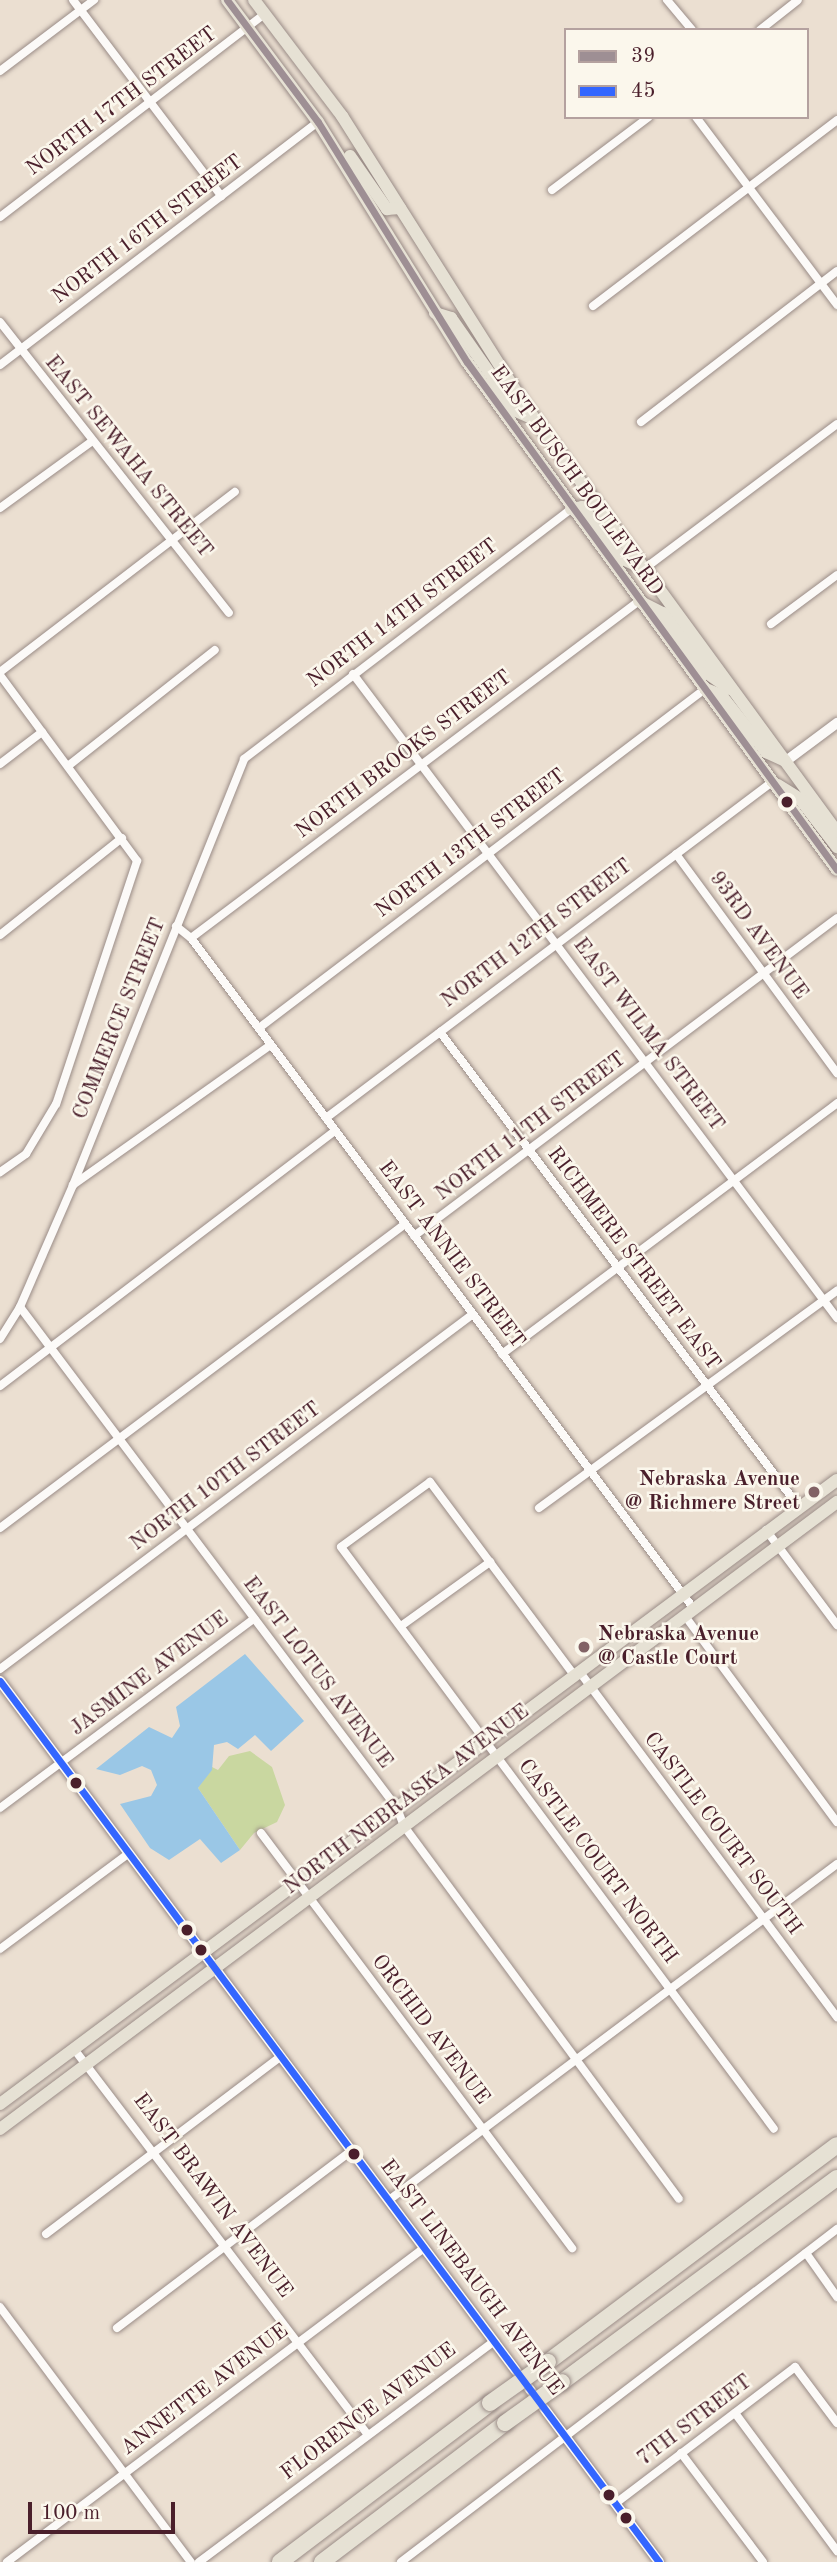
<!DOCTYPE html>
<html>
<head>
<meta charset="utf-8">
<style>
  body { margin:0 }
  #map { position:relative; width:837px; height:2562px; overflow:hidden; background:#ebdfd1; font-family:"Old Standard TT",serif }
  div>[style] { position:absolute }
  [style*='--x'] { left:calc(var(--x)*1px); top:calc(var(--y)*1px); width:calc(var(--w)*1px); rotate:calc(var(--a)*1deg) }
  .green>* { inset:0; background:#c9d7a0 }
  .water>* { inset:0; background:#9ac7e6 }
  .roads { filter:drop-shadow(0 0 2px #9a8c87) drop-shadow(0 0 2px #9a8c87) }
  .minor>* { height:8px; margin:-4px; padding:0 4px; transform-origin:4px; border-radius:4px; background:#fcfaf8 }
  .tertiary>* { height:10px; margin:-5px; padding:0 5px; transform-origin:5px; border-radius:5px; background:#fcfaf8 }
  .primary>* { height:12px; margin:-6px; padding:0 6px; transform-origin:6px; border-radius:6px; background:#e6e1d4 }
  .motorway>* { height:16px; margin:-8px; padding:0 8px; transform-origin:8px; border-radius:8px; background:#e6e1d4 }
  .bridges { filter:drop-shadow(0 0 2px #9a8c87) drop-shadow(0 0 2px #9a8c87) }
  .motorway-bridge>* { height:16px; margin:-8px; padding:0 8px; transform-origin:8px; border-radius:8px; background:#e6e1d4 }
  .bus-1>* { height:7px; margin:-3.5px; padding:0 3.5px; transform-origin:3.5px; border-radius:3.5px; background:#9e8f94 }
  .bus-2>* { height:7px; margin:-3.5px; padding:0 3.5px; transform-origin:3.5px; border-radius:3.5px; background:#36f }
  .dots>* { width:19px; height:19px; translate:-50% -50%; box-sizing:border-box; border:4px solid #fbf7ec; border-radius:50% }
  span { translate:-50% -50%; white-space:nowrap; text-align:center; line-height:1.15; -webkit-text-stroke:5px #fbf7ec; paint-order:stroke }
  .street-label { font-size:21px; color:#4a1f2b }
  .poi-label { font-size:21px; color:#4a1f2b; font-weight:700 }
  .right { translate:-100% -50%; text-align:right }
  .left { translate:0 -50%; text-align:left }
  .legend { position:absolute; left:564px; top:28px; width:245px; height:91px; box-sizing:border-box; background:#fbf7ec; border:2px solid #b4a19f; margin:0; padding:9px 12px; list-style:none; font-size:21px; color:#4a1f2b }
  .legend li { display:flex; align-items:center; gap:14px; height:35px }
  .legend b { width:35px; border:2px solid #b4a19f }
  .scale { position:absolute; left:28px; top:2502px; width:147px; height:32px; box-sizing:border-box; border:4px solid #4a1f2b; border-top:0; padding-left:9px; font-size:21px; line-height:24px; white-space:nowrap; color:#4a1f2b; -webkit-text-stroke:5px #fbf7ec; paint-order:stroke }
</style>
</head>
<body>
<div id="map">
  <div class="green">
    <i style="clip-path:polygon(250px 1751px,272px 1767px,285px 1805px,277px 1822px,254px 1833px,240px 1850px,198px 1788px,212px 1767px,218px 1770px,229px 1756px)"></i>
  </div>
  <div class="water">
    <i style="clip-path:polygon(245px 1654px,304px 1721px,271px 1751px,255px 1735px,238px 1749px,227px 1742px,214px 1745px,212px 1770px,198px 1788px,240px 1850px,221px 1863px,200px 1839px,169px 1860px,150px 1848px,120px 1804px,151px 1796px,157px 1785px,151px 1770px,142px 1766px,120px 1775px,96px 1769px,149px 1727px,172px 1738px,180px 1726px,176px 1707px)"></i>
  </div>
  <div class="roads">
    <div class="minor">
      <i style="--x:73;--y:0;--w:246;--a:52.9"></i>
      <i style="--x:667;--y:0;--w:39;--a:50"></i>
      <i style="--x:760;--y:30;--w:48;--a:-38.3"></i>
      <i style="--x:0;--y:71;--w:118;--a:-37.1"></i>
      <i style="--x:696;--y:117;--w:235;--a:53.1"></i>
      <i style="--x:552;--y:190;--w:121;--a:-37"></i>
      <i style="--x:0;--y:217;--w:334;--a:-37.5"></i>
      <i style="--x:593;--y:306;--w:307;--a:-37.3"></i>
      <i style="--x:0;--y:322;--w:370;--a:51.8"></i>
      <i style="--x:0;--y:365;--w:400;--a:-37.4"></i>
      <i style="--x:641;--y:422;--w:247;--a:-37.6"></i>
      <i style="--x:0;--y:508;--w:112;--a:-36"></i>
      <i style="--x:644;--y:569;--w:241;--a:-36.9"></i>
      <i style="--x:771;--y:624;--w:82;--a:-36.6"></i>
      <i style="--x:0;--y:672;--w:296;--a:-37.5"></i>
      <i style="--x:353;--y:674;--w:806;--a:53.07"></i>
      <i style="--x:0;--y:675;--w:231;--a:53.6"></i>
      <i style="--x:137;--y:861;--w:256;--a:108.4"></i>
      <i style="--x:56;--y:1104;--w:58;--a:121"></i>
      <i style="--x:26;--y:1154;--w:32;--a:145"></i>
      <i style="--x:0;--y:764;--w:53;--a:-37.3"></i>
      <i style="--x:68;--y:766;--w:187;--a:-38.3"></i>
      <i style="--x:676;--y:854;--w:272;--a:53.7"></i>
      <i style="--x:176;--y:926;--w:19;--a:39"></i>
      <i style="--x:191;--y:938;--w:839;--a:53.14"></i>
      <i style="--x:0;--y:935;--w:156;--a:-38.5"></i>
      <i style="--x:191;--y:938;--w:561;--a:-36.95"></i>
      <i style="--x:259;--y:1028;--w:560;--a:-37.24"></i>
      <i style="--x:440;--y:1032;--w:595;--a:52.92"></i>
      <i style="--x:326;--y:1118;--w:558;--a:-36.99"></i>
      <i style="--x:73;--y:1185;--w:242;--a:-35.3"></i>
      <i style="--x:414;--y:1236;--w:529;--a:-36.93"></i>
      <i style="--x:20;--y:1307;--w:627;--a:53.04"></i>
      <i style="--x:397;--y:1808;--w:19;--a:69"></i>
      <i style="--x:404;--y:1826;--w:463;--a:53.6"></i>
      <i style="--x:0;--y:1339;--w:38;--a:-58"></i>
      <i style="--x:20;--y:1307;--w:133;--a:-66.5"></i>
      <i style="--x:73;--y:1185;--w:459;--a:-68.1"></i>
      <i style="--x:244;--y:759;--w:412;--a:-37.4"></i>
      <i style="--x:502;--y:1354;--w:419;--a:-36.8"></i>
      <i style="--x:0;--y:1386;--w:421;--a:-37.3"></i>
      <i style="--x:539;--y:1508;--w:369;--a:-36.1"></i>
      <i style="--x:0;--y:1528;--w:506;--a:-36.89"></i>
      <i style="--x:766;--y:1530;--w:119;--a:53.2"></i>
      <i style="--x:685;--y:1616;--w:256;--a:53.6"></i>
      <i style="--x:401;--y:1626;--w:110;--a:-35.7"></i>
      <i style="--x:0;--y:1669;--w:591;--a:-36.89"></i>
      <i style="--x:579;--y:1671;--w:432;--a:53.3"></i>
      <i style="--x:574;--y:1675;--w:241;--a:-126.7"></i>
      <i style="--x:430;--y:1482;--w:110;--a:143.9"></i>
      <i style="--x:341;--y:1547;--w:725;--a:53.35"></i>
      <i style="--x:0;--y:1808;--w:317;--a:-36.7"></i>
      <i style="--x:261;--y:1833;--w:519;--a:53.15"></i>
      <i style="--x:0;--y:1949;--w:159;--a:-36.6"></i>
      <i style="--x:74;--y:2049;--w:485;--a:52.7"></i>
      <i style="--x:389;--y:2200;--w:560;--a:-36.87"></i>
      <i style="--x:46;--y:2234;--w:293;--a:-37.1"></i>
      <i style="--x:806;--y:2253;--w:54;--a:54.8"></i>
      <i style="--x:0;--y:2307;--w:319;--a:53.2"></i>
      <i style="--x:117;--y:2328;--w:293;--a:-37.1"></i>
      <i style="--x:735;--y:2413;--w:172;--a:53.5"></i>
      <i style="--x:681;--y:2453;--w:136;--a:53"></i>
      <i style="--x:616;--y:2503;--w:225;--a:-37.2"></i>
      <i style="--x:795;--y:2367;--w:70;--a:53.1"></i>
      <i style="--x:7;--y:2562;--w:522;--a:-36.98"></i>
      <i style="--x:199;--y:2562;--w:369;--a:-36.8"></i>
      <i style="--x:401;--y:2562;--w:549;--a:-37.37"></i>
    </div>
    <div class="tertiary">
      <i style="--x:786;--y:761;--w:64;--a:-36.7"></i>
      <i style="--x:0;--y:1681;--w:1100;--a:53.2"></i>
    </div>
    <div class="primary">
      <i style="--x:227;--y:0;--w:152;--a:53.3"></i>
      <i style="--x:318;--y:122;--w:282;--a:58.2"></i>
      <i style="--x:467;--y:362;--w:628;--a:53.93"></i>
      <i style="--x:254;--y:0;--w:146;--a:52.8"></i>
      <i style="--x:342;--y:116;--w:341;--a:57.7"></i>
      <i style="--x:524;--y:404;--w:530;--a:53.82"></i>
      <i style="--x:350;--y:156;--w:65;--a:55.1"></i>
      <i style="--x:387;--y:209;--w:13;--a:-4"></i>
      <i style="--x:435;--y:313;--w:17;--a:17"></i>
      <i style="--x:451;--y:318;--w:113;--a:55"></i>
      <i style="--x:516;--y:411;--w:22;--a:24"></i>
      <i style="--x:571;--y:509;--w:11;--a:-10"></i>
      <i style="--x:582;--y:507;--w:66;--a:51.7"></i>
      <i style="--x:623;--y:559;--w:23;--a:25"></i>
      <i style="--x:639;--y:601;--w:27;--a:27"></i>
      <i style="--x:663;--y:613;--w:74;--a:53.7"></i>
      <i style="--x:707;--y:673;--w:28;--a:35"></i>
      <i style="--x:706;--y:689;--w:16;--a:22"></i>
      <i style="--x:721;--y:695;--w:73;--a:51.7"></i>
      <i style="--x:766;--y:752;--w:21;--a:25"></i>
      <i style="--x:778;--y:785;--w:26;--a:32"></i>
      <i style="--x:800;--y:799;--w:61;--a:52.4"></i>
      <i style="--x:0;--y:2104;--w:1044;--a:-36.71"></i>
      <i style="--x:0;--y:2129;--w:1046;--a:-36.84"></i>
    </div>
    <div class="motorway">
      <i style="--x:548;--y:2362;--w:361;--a:-36.9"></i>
      <i style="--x:562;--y:2382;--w:342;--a:-36.6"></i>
      <i style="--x:280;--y:2562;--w:263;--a:-37.1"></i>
      <i style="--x:322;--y:2562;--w:230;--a:-37.2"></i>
    </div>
  </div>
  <div class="bridges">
    <div class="motorway-bridge">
      <i style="--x:490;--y:2403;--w:71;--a:-35.3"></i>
      <i style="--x:505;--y:2423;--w:70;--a:-35.7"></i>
    </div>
  </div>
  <div class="bus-1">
    <i style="--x:227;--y:0;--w:152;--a:53.3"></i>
    <i style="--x:318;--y:122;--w:282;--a:58.2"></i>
    <i style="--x:467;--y:362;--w:628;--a:53.93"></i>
  </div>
  <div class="bus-2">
    <i style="--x:0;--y:1681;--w:1100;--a:53.2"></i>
  </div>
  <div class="dots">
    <i style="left:787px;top:802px;background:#4a1f2b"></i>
    <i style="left:814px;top:1492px;background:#826265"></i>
    <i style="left:584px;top:1647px;background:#826265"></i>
    <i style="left:76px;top:1783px;background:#4a1f2b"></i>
    <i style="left:187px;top:1930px;background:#4a1f2b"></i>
    <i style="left:201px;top:1950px;background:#4a1f2b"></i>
    <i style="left:354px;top:2154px;background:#4a1f2b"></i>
    <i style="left:609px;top:2495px;background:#4a1f2b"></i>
    <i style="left:626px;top:2518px;background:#4a1f2b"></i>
  </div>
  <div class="street-label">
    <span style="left:122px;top:102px;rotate:-37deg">NORTH 17TH STREET</span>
    <span style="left:148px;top:230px;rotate:-37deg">NORTH 16TH STREET</span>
    <span style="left:128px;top:457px;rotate:51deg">EAST SEWAHA STREET</span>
    <span style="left:576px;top:481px;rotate:54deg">EAST BUSCH BOULEVARD</span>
    <span style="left:403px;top:614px;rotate:-37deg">NORTH 14TH STREET</span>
    <span style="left:404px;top:755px;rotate:-37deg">NORTH BROOKS STREET</span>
    <span style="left:471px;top:844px;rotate:-37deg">NORTH 13TH STREET</span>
    <span style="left:537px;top:934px;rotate:-37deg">NORTH 12TH STREET</span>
    <span style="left:758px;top:936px;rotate:54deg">93RD AVENUE</span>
    <span style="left:120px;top:1019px;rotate:-68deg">COMMERCE STREET</span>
    <span style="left:648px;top:1035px;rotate:53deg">EAST WILMA STREET</span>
    <span style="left:531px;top:1127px;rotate:-37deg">NORTH 11TH STREET</span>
    <span style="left:451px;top:1255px;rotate:53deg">EAST ANNIE STREET</span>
    <span style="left:633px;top:1259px;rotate:53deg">RICHMERE STREET EAST</span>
    <span style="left:226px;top:1477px;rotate:-37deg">NORTH 10TH STREET</span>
    <span style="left:317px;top:1673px;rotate:53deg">EAST LOTUS AVENUE</span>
    <span style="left:150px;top:1674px;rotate:-37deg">JASMINE AVENUE</span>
    <span style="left:407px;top:1800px;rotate:-37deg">NORTH NEBRASKA AVENUE</span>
    <span style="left:722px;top:1834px;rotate:53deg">CASTLE COURT SOUTH</span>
    <span style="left:597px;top:1862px;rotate:53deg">CASTLE COURT NORTH</span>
    <span style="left:430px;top:2030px;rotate:53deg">ORCHID AVENUE</span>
    <span style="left:212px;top:2196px;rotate:53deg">EAST BRAWIN AVENUE</span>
    <span style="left:471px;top:2278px;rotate:53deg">EAST LINEBAUGH AVENUE</span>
    <span style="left:205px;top:2390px;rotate:-37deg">ANNETTE AVENUE</span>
    <span style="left:369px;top:2412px;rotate:-37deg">FLORENCE AVENUE</span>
    <span style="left:695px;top:2421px;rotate:-37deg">7TH STREET</span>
  </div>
  <div class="poi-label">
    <span class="right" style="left:800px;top:1492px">Nebraska Avenue<br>@ Richmere Street</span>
    <span class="left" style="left:598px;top:1647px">Nebraska Avenue<br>@ Castle Court</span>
  </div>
  <ul class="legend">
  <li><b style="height:9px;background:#9e8f94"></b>39</li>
  <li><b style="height:9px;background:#36f"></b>45</li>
  </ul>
  <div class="scale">100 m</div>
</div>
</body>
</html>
